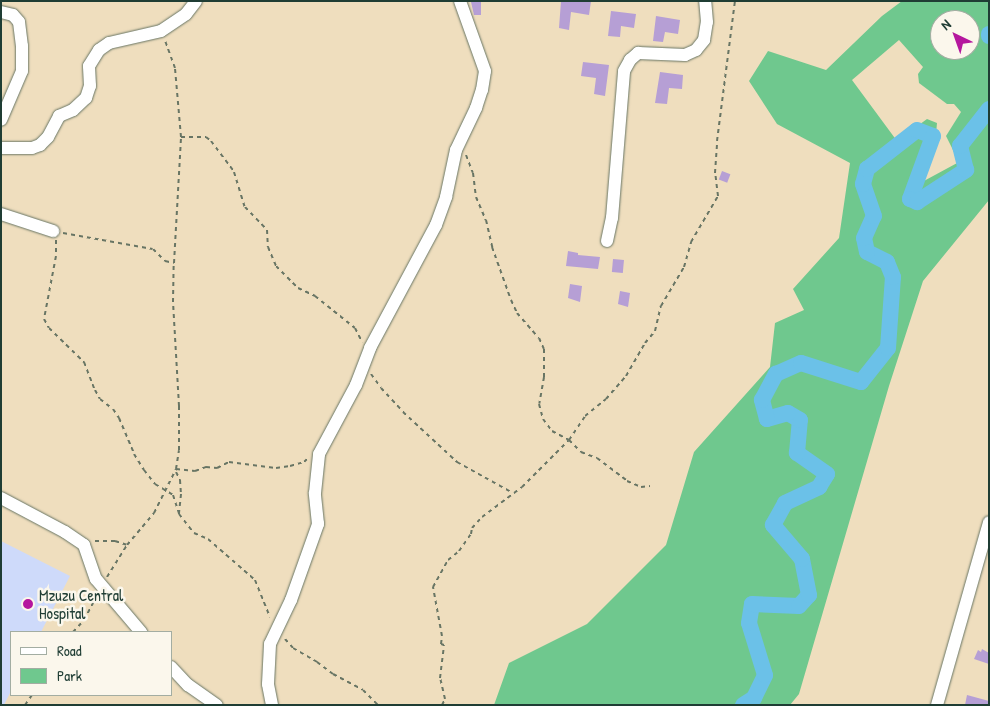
<!DOCTYPE html>
<html>
<head>
<meta charset="utf-8">
<style>
  body { margin:0 }
  #map { position:relative; width:990px; height:706px; overflow:hidden; background:#efdebe; font-family:"Patrick Hand",sans-serif }
  div>[style] { position:absolute }
  [style*='--x'] { left:calc(var(--x)*1px); top:calc(var(--y)*1px); width:calc(var(--w)*1px); rotate:calc(var(--a)*1deg) }
  .built>* { inset:0; background:#cedafa }
  .green>* { inset:0; background:#6fc88e }
  .river>* { height:16px; margin:-8px; padding:0 8px; transform-origin:8px; border-radius:8px; background:#6bc1e8 }
  .building>* { inset:0; background:#b69fd5; transform-origin:0 0 }
  .path>* { height:2px; margin-top:-1px; transform-origin:0; background:repeating-linear-gradient(90deg,#687564 0 4px,transparent 0 8px) }
  .roads { filter:drop-shadow(0 0 1px #687564) drop-shadow(0 0 1px #687564) }
  .minor>* { height:12px; margin:-6px; padding:0 6px; transform-origin:6px; border-radius:6px; background:#fff }
  .dots>* { width:14px; height:14px; translate:-50% -50%; box-sizing:border-box; border:2px solid #fbf7ec; border-radius:50% }
  span { translate:-50% -50%; white-space:nowrap; text-align:center; line-height:1.15; -webkit-text-stroke:5px #fbf7ec; paint-order:stroke }
  .poi-label { font-size:16px; color:#1f3d34 }
  .left { translate:0 -50%; text-align:left }
  .frame { position:absolute; inset:0; border:2px solid #1f3d34; pointer-events:none }
  .legend { position:absolute; left:10px; top:631px; width:162px; height:65px; box-sizing:border-box; background:#fbf7ec; border:1px solid #a3ada2; margin:0; padding:6px 9px; list-style:none; font-size:15px; color:#1f3d34 }
  .legend li { display:flex; align-items:center; gap:10px; height:25px }
  .legend b { width:25px; border:1px solid #a3ada2 }
  .north { position:absolute; left:930px; top:10px; width:50px; height:50px; box-sizing:border-box; background:#fbf7ec; border:1px solid #a3ada2; border-radius:50%; rotate:318deg; font-size:14px; font-weight:700; line-height:20px; text-align:center; color:#1f3d34 }
  .north::after { content:''; display:block; margin:auto; width:18px; height:22px; background:#b5179e; clip-path:polygon(50% 0,100% 100%,50% 72%,0 100%) }
</style>
</head>
<body>
<div id="map">
  <div class="built">
    <i style="clip-path:polygon(1px 541px,70px 576px,41px 632px,11px 632px,11px 691px,4px 705px,1px 705px)"></i>
  </div>
  <div class="green">
    <i style="clip-path:polygon(evenodd,902px 1px,989px 1px,989px 200px,923px 281px,889px 386px,799px 694px,790px 705px,494px 705px,509px 663px,587px 624px,666px 545px,694px 452px,770px 367px,775px 323px,804px 310px,793px 289px,839px 238px,850px 163px,777px 124px,749px 81px,768px 51px,826px 70px,882px 16px,902px 1px,940px 20px,970px 20px,970px 50px,940px 50px,940px 20px,902px 1px,899px 40px,923px 67px,918px 74px,919px 83px,947px 104px,954px 104px,961px 112px,946px 136px,959px 162px,922px 182px,935px 145px,937px 123px,927px 119px,897px 141px,852px 80px,899px 40px)"></i>
  </div>
  <div class="river">
    <i style="--x:989;--y:34;--w:2;--a:90"></i>
    <i style="--x:743;--y:705;--w:13;--a:-32"></i>
    <i style="--x:754;--y:698;--w:25;--a:-64"></i>
    <i style="--x:765;--y:675;--w:54;--a:-107.1"></i>
    <i style="--x:749;--y:623;--w:19;--a:-81"></i>
    <i style="--x:752;--y:604;--w:47;--a:2.4"></i>
    <i style="--x:799;--y:606;--w:15;--a:-48"></i>
    <i style="--x:809;--y:595;--w:37;--a:-101"></i>
    <i style="--x:802;--y:559;--w:45;--a:-130.5"></i>
    <i style="--x:773;--y:525;--w:25;--a:-61"></i>
    <i style="--x:785;--y:503;--w:38;--a:-25"></i>
    <i style="--x:819;--y:487;--w:15;--a:-58"></i>
    <i style="--x:827;--y:474;--w:37;--a:-145"></i>
    <i style="--x:797;--y:453;--w:33;--a:-85"></i>
    <i style="--x:800;--y:420;--w:14;--a:-150"></i>
    <i style="--x:788;--y:413;--w:22;--a:164"></i>
    <i style="--x:767;--y:419;--w:20;--a:-105"></i>
    <i style="--x:762;--y:400;--w:30;--a:-62"></i>
    <i style="--x:776;--y:374;--w:27;--a:-24"></i>
    <i style="--x:801;--y:363;--w:63;--a:17.6"></i>
    <i style="--x:861;--y:382;--w:43;--a:-51.5"></i>
    <i style="--x:888;--y:348;--w:71;--a:-86"></i>
    <i style="--x:893;--y:277;--w:16;--a:-112"></i>
    <i style="--x:887;--y:262;--w:22;--a:-153"></i>
    <i style="--x:867;--y:252;--w:14;--a:-102"></i>
    <i style="--x:864;--y:238;--w:24;--a:-66"></i>
    <i style="--x:874;--y:216;--w:34;--a:-109"></i>
    <i style="--x:863;--y:184;--w:16;--a:-75"></i>
    <i style="--x:867;--y:169;--w:63;--a:-38"></i>
    <i style="--x:917;--y:130;--w:17;--a:21"></i>
    <i style="--x:933;--y:136;--w:67;--a:110.1"></i>
    <i style="--x:910;--y:199;--w:8;--a:23"></i>
    <i style="--x:917;--y:202;--w:59;--a:-33.1"></i>
    <i style="--x:966;--y:170;--w:25;--a:-104"></i>
    <i style="--x:960;--y:146;--w:47;--a:-51.9"></i>
  </div>
  <div class="building">
    <i style="clip-path:polygon(561px 1px,591px 1px,589px 15px,571px 12px,569px 30px,559px 28px)"></i>
    <i style="clip-path:polygon(471px 2px,481px 2px,481px 15px,474px 15px)"></i>
    <i style="clip-path:polygon(611px 11px,636px 14px,634px 28px,621px 26px,620px 37px,608px 36px)"></i>
    <i style="clip-path:polygon(656px 16px,680px 20px,678px 34px,665px 32px,663px 42px,653px 41px)"></i>
    <i style="clip-path:polygon(583px 62px,609px 65px,605px 96px,594px 94px,596px 78px,581px 76px)"></i>
    <i style="clip-path:polygon(660px 72px,683px 75px,682px 89px,669px 88px,667px 104px,655px 103px)"></i>
    <i style="left:722px;top:171px;width:9px;height:9px;rotate:21deg"></i>
    <i style="clip-path:polygon(568px 251px,578px 253px,578px 255px,600px 257px,598px 269px,566px 266px)"></i>
    <i style="left:613px;top:259px;width:11px;height:13px;rotate:5deg"></i>
    <i style="clip-path:polygon(570px 284px,582px 286px,580px 302px,568px 298px)"></i>
    <i style="clip-path:polygon(620px 291px,630px 293px,628px 307px,618px 304px)"></i>
    <i style="clip-path:polygon(982px 649px,989px 653px,989px 664px,974px 659px,978px 650px,981px 652px)"></i>
    <i style="clip-path:polygon(967px 695px,989px 701px,989px 705px,965px 705px)"></i>
  </div>
  <div class="path">
    <i style="--x:181;--y:137;--w:25;--a:0"></i>
    <i style="--x:206;--y:137;--w:6;--a:39"></i>
    <i style="--x:211;--y:141;--w:39;--a:53"></i>
    <i style="--x:234;--y:172;--w:37;--a:73"></i>
    <i style="--x:245;--y:207;--w:32;--a:46"></i>
    <i style="--x:267;--y:230;--w:17;--a:87"></i>
    <i style="--x:268;--y:247;--w:21;--a:67"></i>
    <i style="--x:276;--y:266;--w:31;--a:45"></i>
    <i style="--x:298;--y:288;--w:19;--a:25"></i>
    <i style="--x:315;--y:296;--w:51;--a:38.7"></i>
    <i style="--x:355;--y:328;--w:16;--a:63"></i>
    <i style="--x:466;--y:155;--w:19;--a:69"></i>
    <i style="--x:473;--y:173;--w:24;--a:83"></i>
    <i style="--x:476;--y:197;--w:25;--a:67"></i>
    <i style="--x:486;--y:220;--w:28;--a:77"></i>
    <i style="--x:492;--y:247;--w:56;--a:70.3"></i>
    <i style="--x:511;--y:300;--w:14;--a:65"></i>
    <i style="--x:517;--y:313;--w:33;--a:49"></i>
    <i style="--x:539;--y:338;--w:12;--a:66"></i>
    <i style="--x:544;--y:349;--w:28;--a:90"></i>
    <i style="--x:544;--y:377;--w:27;--a:100"></i>
    <i style="--x:539;--y:404;--w:16;--a:75"></i>
    <i style="--x:543;--y:419;--w:15;--a:53"></i>
    <i style="--x:552;--y:431;--w:19;--a:28"></i>
    <i style="--x:569;--y:440;--w:17;--a:45"></i>
    <i style="--x:581;--y:452;--w:17;--a:21"></i>
    <i style="--x:597;--y:458;--w:38;--a:37"></i>
    <i style="--x:627;--y:481;--w:15;--a:23"></i>
    <i style="--x:641;--y:487;--w:9;--a:-6"></i>
    <i style="--x:63;--y:233;--w:91;--a:10.1"></i>
    <i style="--x:153;--y:249;--w:17;--a:45"></i>
    <i style="--x:165;--y:261;--w:9;--a:13"></i>
    <i style="--x:56;--y:240;--w:16;--a:90"></i>
    <i style="--x:56;--y:256;--w:64;--a:100.8"></i>
    <i style="--x:44;--y:319;--w:10;--a:61"></i>
    <i style="--x:49;--y:328;--w:49;--a:44.2"></i>
    <i style="--x:84;--y:362;--w:30;--a:69"></i>
    <i style="--x:95;--y:390;--w:10;--a:61"></i>
    <i style="--x:100;--y:399;--w:16;--a:38"></i>
    <i style="--x:113;--y:409;--w:11;--a:56"></i>
    <i style="--x:119;--y:418;--w:39;--a:67"></i>
    <i style="--x:134;--y:454;--w:19;--a:58"></i>
    <i style="--x:144;--y:470;--w:18;--a:52"></i>
    <i style="--x:155;--y:484;--w:21;--a:31"></i>
    <i style="--x:173;--y:495;--w:20;--a:72"></i>
    <i style="--x:371;--y:374;--w:17;--a:54"></i>
    <i style="--x:381;--y:388;--w:33;--a:47"></i>
    <i style="--x:403;--y:412;--w:74;--a:42.8"></i>
    <i style="--x:457;--y:462;--w:64;--a:29"></i>
    <i style="--x:176;--y:469;--w:19;--a:6"></i>
    <i style="--x:195;--y:471;--w:12;--a:-20"></i>
    <i style="--x:206;--y:467;--w:11;--a:5"></i>
    <i style="--x:217;--y:468;--w:13;--a:-27"></i>
    <i style="--x:229;--y:462;--w:47;--a:7.3"></i>
    <i style="--x:276;--y:468;--w:14;--a:-8"></i>
    <i style="--x:290;--y:466;--w:15;--a:-16"></i>
    <i style="--x:304;--y:462;--w:6;--a:-45"></i>
    <i style="--x:176;--y:472;--w:9;--a:63"></i>
    <i style="--x:180;--y:480;--w:14;--a:86"></i>
    <i style="--x:181;--y:494;--w:20;--a:96"></i>
    <i style="--x:179;--y:514;--w:24;--a:52"></i>
    <i style="--x:194;--y:533;--w:15;--a:23"></i>
    <i style="--x:208;--y:539;--w:62;--a:41.1"></i>
    <i style="--x:255;--y:580;--w:40;--a:68"></i>
    <i style="--x:95;--y:541;--w:20;--a:0"></i>
    <i style="--x:115;--y:541;--w:13;--a:18"></i>
    <i style="--x:107;--y:577;--w:38;--a:-58"></i>
    <i style="--x:127;--y:545;--w:42;--a:-49.8"></i>
    <i style="--x:154;--y:513;--w:49;--a:-63.4"></i>
    <i style="--x:176;--y:469;--w:19;--a:-81"></i>
    <i style="--x:179;--y:450;--w:44;--a:-90"></i>
    <i style="--x:179;--y:406;--w:104;--a:-93.3"></i>
    <i style="--x:173;--y:302;--w:39;--a:-89"></i>
    <i style="--x:174;--y:263;--w:126;--a:-86.8"></i>
    <i style="--x:181;--y:137;--w:69;--a:-95"></i>
    <i style="--x:175;--y:68;--w:29;--a:-110"></i>
    <i style="--x:73;--y:632;--w:16;--a:-47"></i>
    <i style="--x:84;--y:620;--w:26;--a:-62"></i>
    <i style="--x:285;--y:639;--w:12;--a:48"></i>
    <i style="--x:293;--y:648;--w:28;--a:30"></i>
    <i style="--x:317;--y:662;--w:20;--a:37"></i>
    <i style="--x:333;--y:674;--w:34;--a:28"></i>
    <i style="--x:363;--y:690;--w:21;--a:45"></i>
    <i style="--x:25;--y:705;--w:12;--a:-55"></i>
    <i style="--x:442;--y:705;--w:7;--a:-63"></i>
    <i style="--x:445;--y:699;--w:22;--a:-103"></i>
    <i style="--x:440;--y:678;--w:33;--a:-83"></i>
    <i style="--x:444;--y:645;--w:3;--a:-162"></i>
    <i style="--x:441;--y:644;--w:8;--a:-83"></i>
    <i style="--x:442;--y:636;--w:50;--a:-100.4"></i>
    <i style="--x:433;--y:587;--w:31;--a:-61"></i>
    <i style="--x:448;--y:560;--w:14;--a:-39"></i>
    <i style="--x:459;--y:551;--w:21;--a:-55"></i>
    <i style="--x:471;--y:534;--w:6;--a:-81"></i>
    <i style="--x:472;--y:528;--w:15;--a:-48"></i>
    <i style="--x:482;--y:517;--w:50;--a:-36.9"></i>
    <i style="--x:522;--y:487;--w:66;--a:-45"></i>
    <i style="--x:569;--y:440;--w:29;--a:-56"></i>
    <i style="--x:585;--y:416;--w:27;--a:-39"></i>
    <i style="--x:606;--y:399;--w:30;--a:-49"></i>
    <i style="--x:626;--y:376;--w:38;--a:-60"></i>
    <i style="--x:645;--y:343;--w:16;--a:-50"></i>
    <i style="--x:655;--y:331;--w:26;--a:-77"></i>
    <i style="--x:661;--y:306;--w:45;--a:-59.5"></i>
    <i style="--x:684;--y:267;--w:26;--a:-74"></i>
    <i style="--x:691;--y:242;--w:53;--a:-59.6"></i>
    <i style="--x:718;--y:196;--w:23;--a:-97"></i>
    <i style="--x:715;--y:173;--w:32;--a:-86"></i>
    <i style="--x:717;--y:141;--w:141;--a:-82.7"></i>
  </div>
  <div class="roads">
    <div class="minor">
      <i style="--x:1;--y:12;--w:12;--a:14"></i>
      <i style="--x:13;--y:15;--w:9;--a:49"></i>
      <i style="--x:19;--y:22;--w:24;--a:83"></i>
      <i style="--x:22;--y:46;--w:25;--a:90"></i>
      <i style="--x:22;--y:71;--w:53;--a:113.2"></i>
      <i style="--x:1;--y:148;--w:31;--a:0"></i>
      <i style="--x:32;--y:148;--w:9;--a:-21"></i>
      <i style="--x:40;--y:145;--w:11;--a:-45"></i>
      <i style="--x:48;--y:137;--w:24;--a:-62"></i>
      <i style="--x:59;--y:116;--w:15;--a:-23"></i>
      <i style="--x:73;--y:110;--w:18;--a:-43"></i>
      <i style="--x:86;--y:98;--w:13;--a:-72"></i>
      <i style="--x:90;--y:86;--w:20;--a:-93"></i>
      <i style="--x:89;--y:66;--w:19;--a:-58"></i>
      <i style="--x:99;--y:50;--w:12;--a:-35"></i>
      <i style="--x:109;--y:43;--w:53;--a:-13"></i>
      <i style="--x:161;--y:31;--w:30;--a:-34"></i>
      <i style="--x:186;--y:14;--w:16;--a:-52"></i>
      <i style="--x:1;--y:214;--w:55;--a:18.1"></i>
      <i style="--x:607;--y:241;--w:24;--a:-78"></i>
      <i style="--x:612;--y:218;--w:147;--a:-85.3"></i>
      <i style="--x:624;--y:71;--w:13;--a:-61"></i>
      <i style="--x:630;--y:60;--w:11;--a:-41"></i>
      <i style="--x:638;--y:53;--w:47;--a:2.4"></i>
      <i style="--x:685;--y:55;--w:12;--a:-24"></i>
      <i style="--x:696;--y:50;--w:13;--a:-51"></i>
      <i style="--x:704;--y:40;--w:18;--a:-81"></i>
      <i style="--x:707;--y:22;--w:21;--a:-95"></i>
      <i style="--x:1;--y:498;--w:72;--a:28"></i>
      <i style="--x:65;--y:532;--w:23;--a:34"></i>
      <i style="--x:84;--y:545;--w:36;--a:71"></i>
      <i style="--x:96;--y:579;--w:70;--a:49.7"></i>
      <i style="--x:171;--y:667;--w:25;--a:47"></i>
      <i style="--x:188;--y:685;--w:35;--a:35"></i>
      <i style="--x:272;--y:705;--w:21;--a:-101"></i>
      <i style="--x:268;--y:684;--w:40;--a:-87.1"></i>
      <i style="--x:270;--y:644;--w:49;--a:-64.5"></i>
      <i style="--x:291;--y:600;--w:81;--a:-70.4"></i>
      <i style="--x:318;--y:524;--w:31;--a:-96"></i>
      <i style="--x:315;--y:493;--w:39;--a:-84"></i>
      <i style="--x:319;--y:454;--w:78;--a:-61.8"></i>
      <i style="--x:356;--y:385;--w:40;--a:-69"></i>
      <i style="--x:370;--y:348;--w:140;--a:-61.8"></i>
      <i style="--x:436;--y:225;--w:30;--a:-70"></i>
      <i style="--x:446;--y:197;--w:48;--a:-78"></i>
      <i style="--x:456;--y:150;--w:47;--a:-64.5"></i>
      <i style="--x:476;--y:108;--w:19;--a:-72"></i>
      <i style="--x:482;--y:90;--w:19;--a:-81"></i>
      <i style="--x:485;--y:71;--w:74;--a:-109.7"></i>
      <i style="--x:937;--y:705;--w:190;--a:-74.1"></i>
    </div>
  </div>
  <div class="dots">
    <i style="left:28px;top:604px;background:#b5179e"></i>
  </div>
  <div class="poi-label">
    <span class="left" style="left:39px;top:604px">Mzuzu Central<br>Hospital</span>
  </div>
  <div class="frame"></div>
  <ul class="legend">
  <li><b style="height:6px;background:#fff"></b>Road</li>
  <li><b style="height:14px;background:#6fc88e"></b>Park</li>
  </ul>
  <div class="north">N</div>
</div>
</body>
</html>
